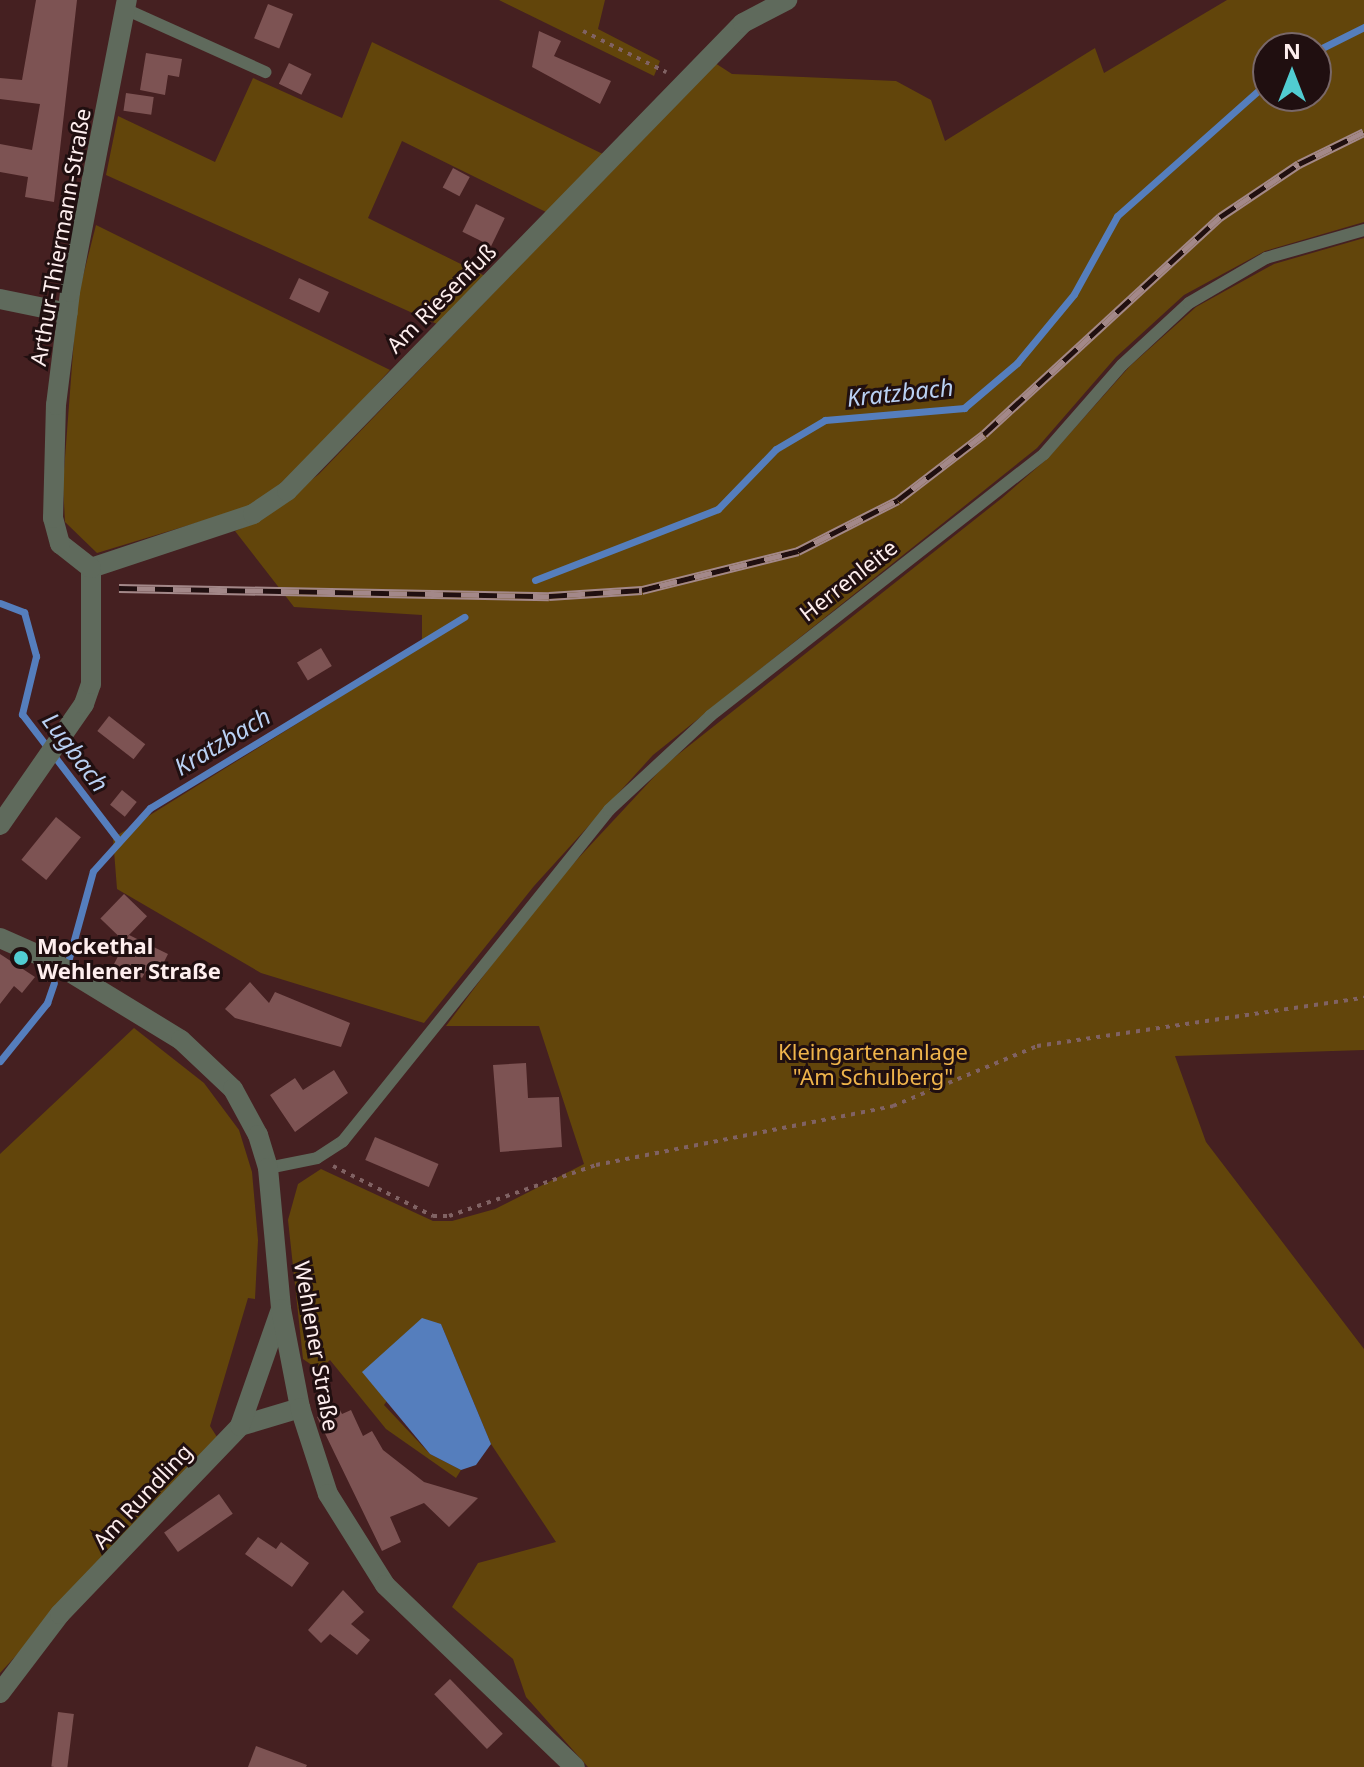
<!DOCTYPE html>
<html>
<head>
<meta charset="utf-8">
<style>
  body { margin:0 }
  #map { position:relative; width:1364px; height:1767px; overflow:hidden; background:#452021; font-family:"Noto Sans",sans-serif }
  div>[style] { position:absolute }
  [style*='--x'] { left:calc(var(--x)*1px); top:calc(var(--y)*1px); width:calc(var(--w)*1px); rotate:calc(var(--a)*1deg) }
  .green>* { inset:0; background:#62450b }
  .water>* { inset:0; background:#557ebd }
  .stream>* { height:7px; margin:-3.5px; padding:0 3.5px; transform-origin:3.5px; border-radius:3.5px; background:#557ebd }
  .building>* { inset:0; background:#7d5353; transform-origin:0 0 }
  .path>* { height:4px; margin-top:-2px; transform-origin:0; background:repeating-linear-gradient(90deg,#806263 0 4px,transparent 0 10px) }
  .service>* { height:12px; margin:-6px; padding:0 6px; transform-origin:6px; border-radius:6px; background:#5f6a5c }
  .minor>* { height:20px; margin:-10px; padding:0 10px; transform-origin:10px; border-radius:10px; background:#5f6a5c }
  .tertiary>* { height:20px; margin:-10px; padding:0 10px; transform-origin:10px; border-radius:10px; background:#5f6a5c }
  .rail>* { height:9px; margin-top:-4.5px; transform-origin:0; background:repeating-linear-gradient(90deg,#200f10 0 18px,#a38889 0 36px); box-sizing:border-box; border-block:2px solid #a38889 }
  .dots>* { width:22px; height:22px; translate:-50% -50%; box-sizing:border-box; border:4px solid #200f10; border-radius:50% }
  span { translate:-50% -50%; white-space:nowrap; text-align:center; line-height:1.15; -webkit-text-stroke:6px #200f10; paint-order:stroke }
  .street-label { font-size:22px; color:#feeeee }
  .poi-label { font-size:22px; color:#feeeee; font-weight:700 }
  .left { translate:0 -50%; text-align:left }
  .park-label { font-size:22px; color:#efb44b }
  .water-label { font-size:24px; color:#b9d0f3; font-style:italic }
  .north { position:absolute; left:1252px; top:32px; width:80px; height:80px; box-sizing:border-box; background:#200f10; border:2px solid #796869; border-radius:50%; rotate:0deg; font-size:22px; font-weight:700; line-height:32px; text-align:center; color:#feeeee }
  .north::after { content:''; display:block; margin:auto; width:28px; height:36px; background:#51ccd1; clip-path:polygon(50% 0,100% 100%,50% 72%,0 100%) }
</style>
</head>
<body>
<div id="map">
  <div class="green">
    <i style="clip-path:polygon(499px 0,605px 0,598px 29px,660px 61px,654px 76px)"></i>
    <i style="clip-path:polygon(evenodd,1227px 0,1364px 0,1364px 222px,1265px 251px,1184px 295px,1116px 357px,1037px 448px,653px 755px,534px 886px,424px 1023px,261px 973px,117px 889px,113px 838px,422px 646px,422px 615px,294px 607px,235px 531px,259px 521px,319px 474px,715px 63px,732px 74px,896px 81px,931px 100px,945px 141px,1095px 48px,1104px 73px,1227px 0,1268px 48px,1316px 48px,1316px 96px,1268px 96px,1268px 48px)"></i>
    <i style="clip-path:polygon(372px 42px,609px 157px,550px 214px,402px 141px,368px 218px,485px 276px,437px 324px,106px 175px,118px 116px,215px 162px,253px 78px,342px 118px)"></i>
    <i style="clip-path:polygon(96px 225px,390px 370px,306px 462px,255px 505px,97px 553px,65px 522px,63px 484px,77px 300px)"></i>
    <i style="clip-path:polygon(1364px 238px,1364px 1050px,1175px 1056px,1206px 1142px,1364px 1349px,1364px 1767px,588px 1767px,526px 1697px,513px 1659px,452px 1607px,478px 1563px,556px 1542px,491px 1444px,441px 1324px,384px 1405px,430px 1454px,461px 1470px,456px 1478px,386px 1429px,330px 1360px,319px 1370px,303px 1359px,288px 1220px,298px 1184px,321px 1169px,433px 1221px,452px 1221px,495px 1209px,584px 1164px,539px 1026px,446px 1026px,544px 895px,666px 764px,1002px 498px,1048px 458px,1130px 366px,1196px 307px,1274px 264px)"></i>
    <i style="clip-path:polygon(134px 1028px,204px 1083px,239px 1130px,252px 1172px,258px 1240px,255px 1299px,248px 1298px,210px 1426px,217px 1437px,0 1673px,0 1154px)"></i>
  </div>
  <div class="water">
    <i style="clip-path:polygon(422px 1318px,441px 1324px,491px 1444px,476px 1465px,461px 1470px,430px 1454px,362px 1372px)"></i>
  </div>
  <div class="stream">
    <i style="--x:1316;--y:51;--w:54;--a:-26.6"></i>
    <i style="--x:535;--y:580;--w:196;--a:-21.2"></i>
    <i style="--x:718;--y:509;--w:83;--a:-46"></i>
    <i style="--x:776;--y:449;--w:57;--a:-30.6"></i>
    <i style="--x:825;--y:420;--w:140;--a:-4.9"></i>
    <i style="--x:964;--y:408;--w:70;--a:-40.3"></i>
    <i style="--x:1017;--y:363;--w:89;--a:-50.4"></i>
    <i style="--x:1074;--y:294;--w:89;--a:-61.1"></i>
    <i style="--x:1117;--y:216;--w:202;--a:-41.6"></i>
    <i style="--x:0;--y:603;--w:26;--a:21"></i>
    <i style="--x:24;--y:612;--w:46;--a:74.7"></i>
    <i style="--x:36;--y:656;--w:60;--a:103.6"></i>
    <i style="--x:22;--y:714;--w:160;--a:52.6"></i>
    <i style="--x:69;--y:958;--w:90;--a:-74.6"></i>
    <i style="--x:93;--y:871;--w:85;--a:-47.9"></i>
    <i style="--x:150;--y:808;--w:368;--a:-31.3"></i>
    <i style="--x:0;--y:1061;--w:75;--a:-51"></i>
    <i style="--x:47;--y:1003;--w:21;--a:-71"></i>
  </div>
  <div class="building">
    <i style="clip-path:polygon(36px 0,77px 0,54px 202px,25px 197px,28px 177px,0 172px,0 144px,32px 150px,40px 104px,0 99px,0 78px,22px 80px)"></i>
    <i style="left:268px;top:4px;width:27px;height:37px;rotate:22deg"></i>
    <i style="clip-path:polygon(539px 31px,561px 41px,554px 56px,611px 81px,600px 104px,532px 67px)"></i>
    <i style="clip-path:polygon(146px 53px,182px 59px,179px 77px,168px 75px,165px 95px,140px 90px)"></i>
    <i style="left:289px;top:63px;width:25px;height:23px;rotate:26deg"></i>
    <i style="left:126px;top:93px;width:28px;height:18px;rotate:8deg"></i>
    <i style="left:453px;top:168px;width:19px;height:22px;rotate:28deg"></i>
    <i style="left:476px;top:204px;width:32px;height:31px;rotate:26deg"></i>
    <i style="left:299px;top:278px;width:33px;height:23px;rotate:25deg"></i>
    <i style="left:321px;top:648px;width:21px;height:28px;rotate:59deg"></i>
    <i style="left:109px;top:716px;width:46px;height:19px;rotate:38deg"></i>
    <i style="left:122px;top:790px;width:19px;height:19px;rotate:39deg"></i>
    <i style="left:56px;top:817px;width:32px;height:55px;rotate:39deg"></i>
    <i style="left:124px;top:894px;width:32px;height:34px;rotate:44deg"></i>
    <i style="clip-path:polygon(129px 935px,168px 954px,157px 976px,146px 971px,142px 978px,114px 964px)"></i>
    <i style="clip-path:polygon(0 954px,35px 977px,22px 993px,14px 986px,0 1004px)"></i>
    <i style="clip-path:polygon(250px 982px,269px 1003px,275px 992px,350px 1023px,341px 1047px,235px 1018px,225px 1009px)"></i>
    <i style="clip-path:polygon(526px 1063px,528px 1098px,559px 1097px,562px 1147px,500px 1152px,493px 1065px)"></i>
    <i style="clip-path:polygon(334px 1070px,348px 1093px,295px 1132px,270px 1095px,295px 1078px,303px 1090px)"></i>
    <i style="left:375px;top:1137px;width:69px;height:25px;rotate:23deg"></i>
    <i style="clip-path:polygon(339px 1408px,342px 1414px,351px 1410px,363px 1436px,372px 1431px,383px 1450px,424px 1482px,478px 1498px,449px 1527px,424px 1503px,390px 1517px,401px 1542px,382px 1551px,317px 1417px)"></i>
    <i style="left:219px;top:1494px;width:24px;height:67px;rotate:55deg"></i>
    <i style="clip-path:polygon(258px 1537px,276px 1549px,281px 1542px,309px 1563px,292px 1587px,245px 1554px)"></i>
    <i style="clip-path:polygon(343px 1590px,364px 1612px,351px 1624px,370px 1640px,357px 1655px,330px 1634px,321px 1643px,308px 1630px)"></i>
    <i style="left:450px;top:1679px;width:76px;height:22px;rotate:46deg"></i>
    <i style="left:58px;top:1712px;width:16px;height:55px;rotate:7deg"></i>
    <i style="clip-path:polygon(256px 1746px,307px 1765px,306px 1767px,248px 1767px)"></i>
  </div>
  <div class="path">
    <i style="--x:583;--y:31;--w:93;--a:26.3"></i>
    <i style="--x:333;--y:1166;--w:112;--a:26.6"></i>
    <i style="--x:433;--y:1216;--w:16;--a:0"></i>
    <i style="--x:449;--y:1216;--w:156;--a:-19.1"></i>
    <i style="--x:596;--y:1165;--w:303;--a:-11.2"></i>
    <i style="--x:893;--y:1106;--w:156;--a:-22.6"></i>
    <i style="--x:1037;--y:1046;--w:331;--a:-8.4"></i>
  </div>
  <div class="service">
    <i style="--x:125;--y:9;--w:154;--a:24.2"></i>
    <i style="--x:268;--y:1168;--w:50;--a:-11.5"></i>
    <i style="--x:317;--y:1158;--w:31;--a:-33"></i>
    <i style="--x:343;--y:1141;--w:425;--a:-51.2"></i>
    <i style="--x:609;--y:810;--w:138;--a:-42.9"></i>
    <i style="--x:710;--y:716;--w:424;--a:-38.1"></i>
    <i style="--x:1044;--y:454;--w:118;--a:-48.8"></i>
    <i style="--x:1122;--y:365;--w:91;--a:-42.8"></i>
    <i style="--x:1189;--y:303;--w:89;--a:-30.3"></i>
    <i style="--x:1266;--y:258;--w:102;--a:-15.9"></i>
  </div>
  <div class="minor">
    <i style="--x:0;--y:299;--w:69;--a:11.6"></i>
    <i style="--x:91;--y:568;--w:171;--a:-18.4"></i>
    <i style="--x:253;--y:514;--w:41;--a:-34.1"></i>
    <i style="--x:287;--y:491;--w:653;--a:-45.74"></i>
    <i style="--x:743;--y:23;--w:50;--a:-27.6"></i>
    <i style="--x:0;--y:825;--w:147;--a:-55.2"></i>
    <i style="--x:84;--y:704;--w:21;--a:-71"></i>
    <i style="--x:91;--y:684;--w:116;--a:-90"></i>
    <i style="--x:91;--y:568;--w:39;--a:-142"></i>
    <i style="--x:60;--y:544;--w:27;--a:-105"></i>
    <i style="--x:53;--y:518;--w:113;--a:-88.5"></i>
    <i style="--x:56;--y:405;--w:114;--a:-82.9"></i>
    <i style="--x:70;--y:292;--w:298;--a:-79"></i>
    <i style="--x:240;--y:1426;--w:63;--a:-16.7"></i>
    <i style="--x:0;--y:1693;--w:99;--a:-52.8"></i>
    <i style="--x:60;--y:1614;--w:260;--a:-46.2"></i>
    <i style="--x:240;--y:1426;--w:124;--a:-70.7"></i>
  </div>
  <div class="tertiary">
    <i style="--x:0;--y:938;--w:55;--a:23.7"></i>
    <i style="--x:50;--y:960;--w:153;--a:31.4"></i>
    <i style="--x:181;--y:1040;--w:71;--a:43.3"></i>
    <i style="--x:233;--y:1089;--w:52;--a:61.5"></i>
    <i style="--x:258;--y:1135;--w:34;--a:73"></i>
    <i style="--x:268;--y:1168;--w:142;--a:84.7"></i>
    <i style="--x:281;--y:1309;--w:101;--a:79.1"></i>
    <i style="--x:300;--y:1408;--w:90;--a:72"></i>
    <i style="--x:328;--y:1494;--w:107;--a:57.9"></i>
    <i style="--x:385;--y:1585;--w:263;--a:43.8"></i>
  </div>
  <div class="rail">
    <i style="--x:119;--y:588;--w:430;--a:1.1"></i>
    <i style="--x:549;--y:596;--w:93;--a:-3.7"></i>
    <i style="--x:642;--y:590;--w:161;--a:-14"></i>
    <i style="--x:798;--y:551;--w:112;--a:-27"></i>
    <i style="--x:898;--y:500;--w:108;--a:-37.5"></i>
    <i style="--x:984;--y:434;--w:321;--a:-42.6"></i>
    <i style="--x:1220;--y:217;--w:95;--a:-33.9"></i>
    <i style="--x:1299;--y:164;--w:72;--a:-26.2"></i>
  </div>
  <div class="dots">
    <i style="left:21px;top:958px;background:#51ccd1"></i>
  </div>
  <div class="street-label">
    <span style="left:60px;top:237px;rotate:-80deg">Arthur-Thiermann-Straße</span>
    <span style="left:441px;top:298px;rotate:-45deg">Am Riesenfuß</span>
    <span style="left:848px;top:580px;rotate:-38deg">Herrenleite</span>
    <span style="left:317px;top:1346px;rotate:80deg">Wehlener Straße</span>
    <span style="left:142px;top:1496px;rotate:-47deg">Am Rundling</span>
  </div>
  <div class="poi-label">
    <span class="left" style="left:37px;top:958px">Mockethal<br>Wehlener Straße</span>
  </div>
  <div class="park-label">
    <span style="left:873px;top:1064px">Kleingartenanlage<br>"Am Schulberg"</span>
  </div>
  <div class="water-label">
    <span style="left:900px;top:392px;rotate:-6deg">Kratzbach</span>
    <span style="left:222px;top:741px;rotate:-31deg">Kratzbach</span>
    <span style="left:76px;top:752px;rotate:53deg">Lugbach</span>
  </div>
  <div class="north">N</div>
</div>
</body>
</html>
